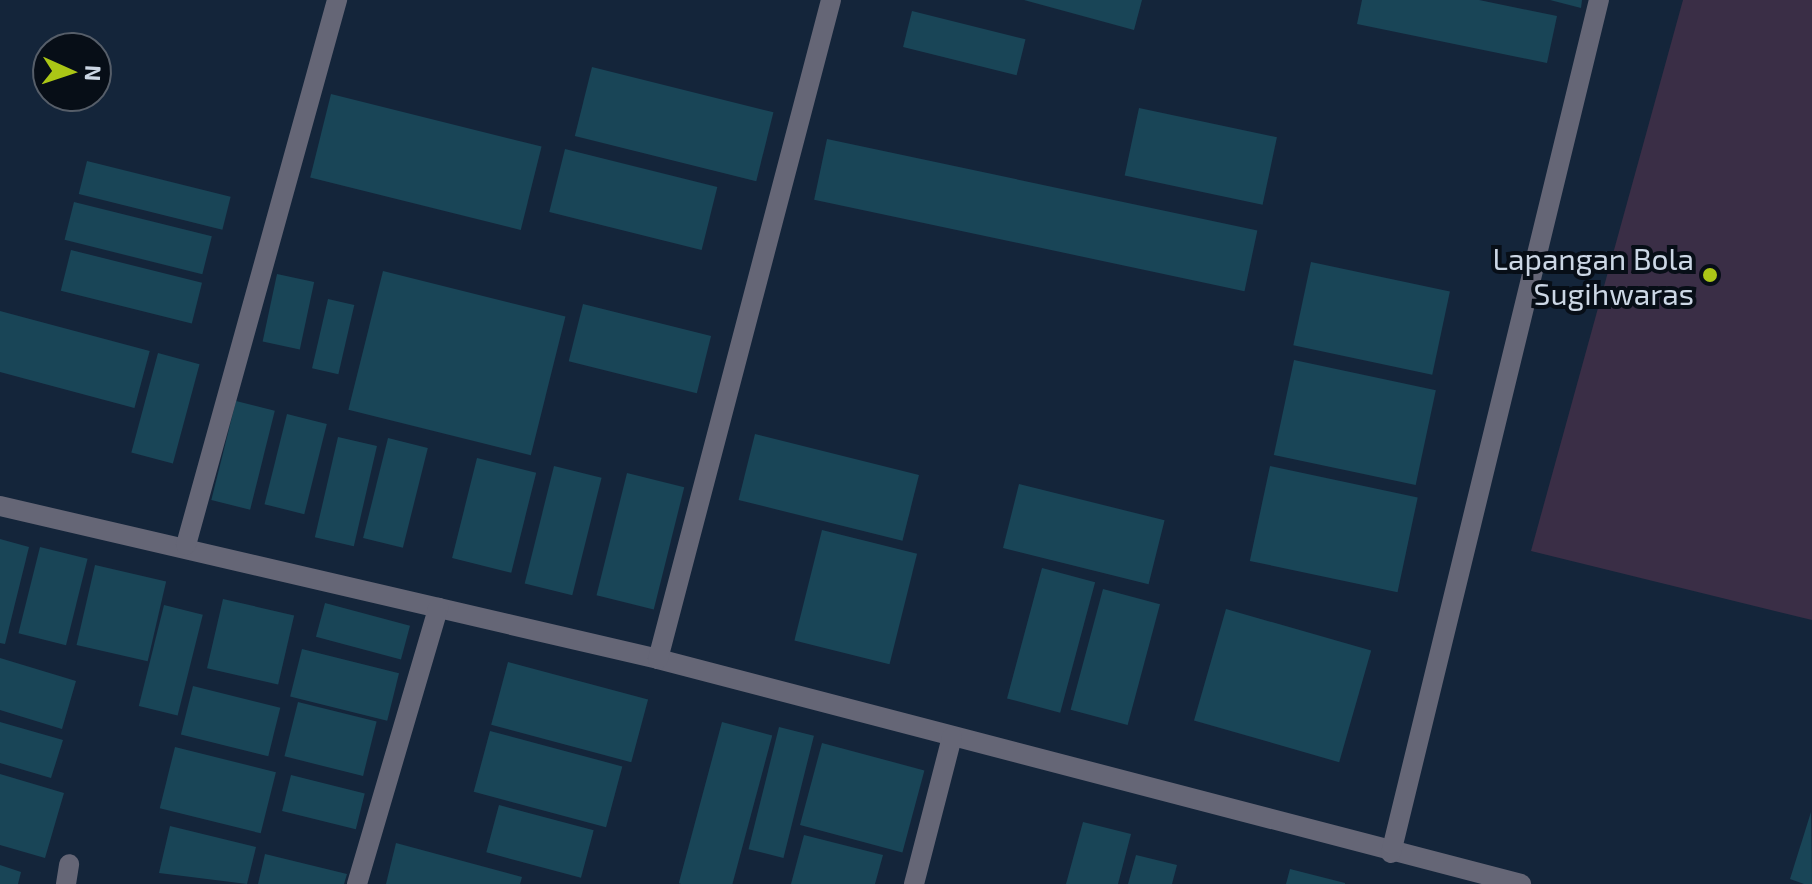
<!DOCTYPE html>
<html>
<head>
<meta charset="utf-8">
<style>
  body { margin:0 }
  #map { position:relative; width:1812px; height:884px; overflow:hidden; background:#14253a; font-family:"Exo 2",sans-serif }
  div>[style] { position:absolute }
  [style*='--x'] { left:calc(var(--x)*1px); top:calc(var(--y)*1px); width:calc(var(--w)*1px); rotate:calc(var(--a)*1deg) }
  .green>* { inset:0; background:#3a2e46 }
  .building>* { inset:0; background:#194557; transform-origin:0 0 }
  .minor>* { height:20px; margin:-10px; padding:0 10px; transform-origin:10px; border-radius:10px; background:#656676 }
  .dots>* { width:22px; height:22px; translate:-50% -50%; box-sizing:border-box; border:4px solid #070e17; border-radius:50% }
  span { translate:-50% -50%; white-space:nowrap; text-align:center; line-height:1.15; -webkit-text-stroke:8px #070e17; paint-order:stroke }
  .poi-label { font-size:30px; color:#ccd7e5 }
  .right { translate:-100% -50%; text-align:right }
  .north { position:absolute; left:32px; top:32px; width:80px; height:80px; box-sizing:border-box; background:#070e17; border:2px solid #565e69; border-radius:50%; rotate:93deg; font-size:22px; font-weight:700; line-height:32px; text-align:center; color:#ccd7e5 }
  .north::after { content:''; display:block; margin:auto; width:28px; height:36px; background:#abc616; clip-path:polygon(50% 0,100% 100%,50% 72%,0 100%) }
</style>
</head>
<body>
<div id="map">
  <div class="green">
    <i style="clip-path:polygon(1683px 0,1812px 0,1812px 620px,1531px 551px)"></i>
  </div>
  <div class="building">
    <i style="clip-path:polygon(1024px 0,1142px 0,1134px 30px)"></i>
    <i style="clip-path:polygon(1362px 0,1479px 0,1557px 16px,1547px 63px,1357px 24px)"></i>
    <i style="clip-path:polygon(1550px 0,1582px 0,1581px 8px)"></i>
    <i style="left:912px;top:11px;width:117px;height:37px;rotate:14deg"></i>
    <i style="left:592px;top:67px;width:187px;height:71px;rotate:14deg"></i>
    <i style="left:331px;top:94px;width:217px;height:86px;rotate:14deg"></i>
    <i style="left:1139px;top:108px;width:141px;height:69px;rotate:12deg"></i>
    <i style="left:827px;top:139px;width:440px;height:62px;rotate:12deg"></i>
    <i style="left:565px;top:149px;width:157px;height:65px;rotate:14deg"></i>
    <i style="left:87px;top:161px;width:148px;height:34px;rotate:14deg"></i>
    <i style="left:74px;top:202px;width:142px;height:39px;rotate:14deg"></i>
    <i style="left:71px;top:250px;width:135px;height:42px;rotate:14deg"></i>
    <i style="left:1311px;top:262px;width:142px;height:85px;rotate:12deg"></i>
    <i style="left:383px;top:271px;width:188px;height:143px;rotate:14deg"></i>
    <i style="left:277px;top:274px;width:38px;height:69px;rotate:12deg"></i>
    <i style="left:328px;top:299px;width:27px;height:71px;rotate:13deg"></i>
    <i style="left:583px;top:304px;width:132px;height:59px;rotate:14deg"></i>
    <i style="left:0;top:311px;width:155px;height:59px;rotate:15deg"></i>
    <i style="left:158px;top:353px;width:43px;height:103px;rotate:15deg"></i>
    <i style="left:1294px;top:360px;width:145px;height:97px;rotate:12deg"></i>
    <i style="left:236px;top:401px;width:40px;height:102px;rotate:14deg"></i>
    <i style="left:287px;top:414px;width:41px;height:93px;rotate:14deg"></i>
    <i style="left:755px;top:434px;width:169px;height:68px;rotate:14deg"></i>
    <i style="left:338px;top:437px;width:40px;height:103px;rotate:13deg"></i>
    <i style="left:388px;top:438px;width:41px;height:103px;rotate:14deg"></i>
    <i style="left:477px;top:458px;width:61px;height:103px;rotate:14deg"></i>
    <i style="left:554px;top:466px;width:49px;height:121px;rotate:14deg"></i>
    <i style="left:1270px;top:466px;width:151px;height:97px;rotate:12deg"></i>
    <i style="left:627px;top:473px;width:59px;height:126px;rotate:14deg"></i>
    <i style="left:1019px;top:484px;width:150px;height:66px;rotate:14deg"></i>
    <i style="left:822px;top:530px;width:98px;height:114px;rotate:14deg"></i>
    <i style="clip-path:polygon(0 539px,29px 547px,5px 644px,0 643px)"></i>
    <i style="left:40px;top:547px;width:49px;height:89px;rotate:14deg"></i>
    <i style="left:95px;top:565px;width:73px;height:82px;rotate:13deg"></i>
    <i style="left:1042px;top:568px;width:55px;height:135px;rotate:15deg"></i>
    <i style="left:1103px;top:589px;width:59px;height:125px;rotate:15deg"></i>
    <i style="left:223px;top:599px;width:73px;height:71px;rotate:13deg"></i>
    <i style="left:325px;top:603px;width:88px;height:35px;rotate:15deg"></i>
    <i style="left:164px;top:605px;width:40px;height:104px;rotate:14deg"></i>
    <i style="left:1226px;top:609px;width:151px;height:116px;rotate:16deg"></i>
    <i style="left:302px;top:649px;width:100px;height:49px;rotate:14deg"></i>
    <i style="clip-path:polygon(0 658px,76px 681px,62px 729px,0 710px)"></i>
    <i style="left:508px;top:662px;width:145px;height:65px;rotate:15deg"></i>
    <i style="left:193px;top:686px;width:90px;height:50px;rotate:14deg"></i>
    <i style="left:298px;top:702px;width:81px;height:56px;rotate:14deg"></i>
    <i style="clip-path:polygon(0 722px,63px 740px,51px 778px,0 763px)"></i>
    <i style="left:722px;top:722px;width:52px;height:167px;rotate:15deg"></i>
    <i style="left:779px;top:727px;width:36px;height:126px;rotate:14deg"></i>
    <i style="left:490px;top:731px;width:137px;height:63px;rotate:15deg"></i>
    <i style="left:822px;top:743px;width:106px;height:85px;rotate:15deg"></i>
    <i style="left:175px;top:747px;width:104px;height:63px;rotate:14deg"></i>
    <i style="clip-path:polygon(0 774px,64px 793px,45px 858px,0 845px)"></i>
    <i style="left:291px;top:775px;width:76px;height:37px;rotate:14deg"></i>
    <i style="left:499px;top:805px;width:98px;height:49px;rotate:15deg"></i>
    <i style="clip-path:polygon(1811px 812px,1812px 884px,1804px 884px,1790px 879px)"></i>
    <i style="clip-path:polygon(1083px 822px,1131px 834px,1118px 884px,1066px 884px)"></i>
    <i style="clip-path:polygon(170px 826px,256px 847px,247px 884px,159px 873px)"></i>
    <i style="clip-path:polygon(804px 835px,883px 855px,875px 884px,791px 884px)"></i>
    <i style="clip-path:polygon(396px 843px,522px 877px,520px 884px,386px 884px)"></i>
    <i style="clip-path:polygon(265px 854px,347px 874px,344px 884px,258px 884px)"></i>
    <i style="clip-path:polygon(1136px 855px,1177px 865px,1172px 884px,1128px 884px)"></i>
    <i style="clip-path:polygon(0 865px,21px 872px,18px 884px,0 884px)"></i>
    <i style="clip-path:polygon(1290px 869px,1345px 883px,1345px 884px,1286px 884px)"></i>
  </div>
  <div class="minor">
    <i style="--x:0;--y:506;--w:676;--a:13.09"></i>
    <i style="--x:658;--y:659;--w:892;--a:14.61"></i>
    <i style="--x:186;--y:545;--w:566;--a:-74.51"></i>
    <i style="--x:658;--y:659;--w:681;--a:-75.29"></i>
    <i style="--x:1391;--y:853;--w:878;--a:-76.3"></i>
    <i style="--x:66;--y:884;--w:20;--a:-81"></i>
    <i style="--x:357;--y:884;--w:288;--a:-73.6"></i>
    <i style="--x:914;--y:884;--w:152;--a:-75.5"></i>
  </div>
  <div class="dots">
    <i style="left:1710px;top:275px;background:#abc616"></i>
  </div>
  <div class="poi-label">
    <span class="right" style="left:1694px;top:275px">Lapangan Bola<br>Sugihwaras</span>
  </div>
  <div class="north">N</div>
</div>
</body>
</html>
